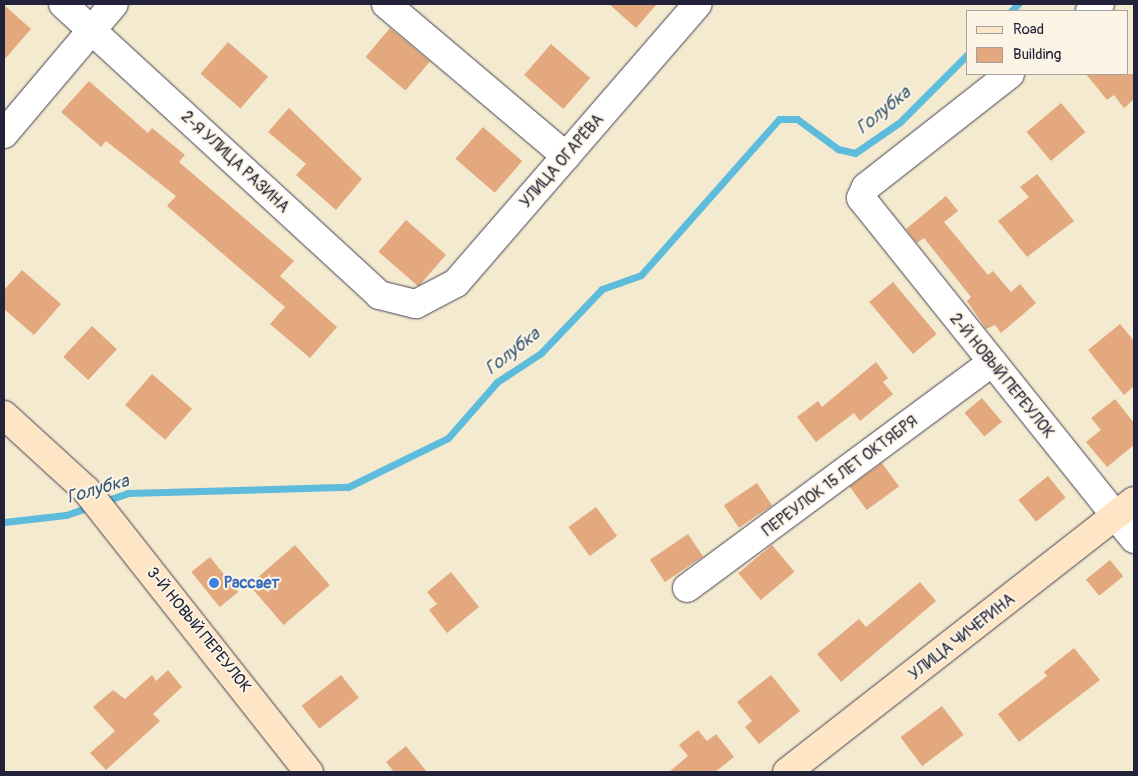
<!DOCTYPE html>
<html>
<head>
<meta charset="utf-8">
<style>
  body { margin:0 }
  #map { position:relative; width:1138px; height:776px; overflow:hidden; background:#f4ead0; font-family:Pangolin,sans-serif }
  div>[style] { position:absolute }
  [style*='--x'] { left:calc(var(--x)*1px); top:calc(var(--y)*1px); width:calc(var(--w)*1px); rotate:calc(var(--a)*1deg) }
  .stream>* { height:7px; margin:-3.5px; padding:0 3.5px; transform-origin:3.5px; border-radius:3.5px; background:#5dbbdc }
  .building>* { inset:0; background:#e3a87d; transform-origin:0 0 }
  .roads { filter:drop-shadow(0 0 1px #424051) drop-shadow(0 0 1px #424051) }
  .street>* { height:28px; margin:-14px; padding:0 14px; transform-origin:14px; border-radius:14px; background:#fff }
  .secondary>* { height:28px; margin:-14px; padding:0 14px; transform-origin:14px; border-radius:14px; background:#fde5c5 }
  .dots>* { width:14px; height:14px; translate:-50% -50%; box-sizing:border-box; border:2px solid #fcf5e5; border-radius:50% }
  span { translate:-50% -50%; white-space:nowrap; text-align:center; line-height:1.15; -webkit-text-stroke:4px #fcf5e5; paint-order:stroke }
  .street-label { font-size:16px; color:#22223b }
  .shop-label { font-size:16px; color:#366cbe; font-weight:700 }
  .left { translate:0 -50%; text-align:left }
  .water-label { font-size:18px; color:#375873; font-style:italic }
  .frame { position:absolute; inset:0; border:5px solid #22223b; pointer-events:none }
  .legend { position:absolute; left:966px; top:10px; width:162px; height:65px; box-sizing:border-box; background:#fcf5e5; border:1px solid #a5a1a1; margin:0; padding:6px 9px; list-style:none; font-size:15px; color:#22223b }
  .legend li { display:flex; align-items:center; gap:10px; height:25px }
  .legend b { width:25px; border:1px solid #a5a1a1 }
</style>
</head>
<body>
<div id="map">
  <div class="stream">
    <i style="--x:1011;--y:11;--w:10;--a:-45"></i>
    <i style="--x:102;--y:502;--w:28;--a:-19"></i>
    <i style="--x:128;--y:493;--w:220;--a:-1.6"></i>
    <i style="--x:348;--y:487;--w:111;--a:-26.1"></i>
    <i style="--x:448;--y:438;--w:74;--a:-48.8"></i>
    <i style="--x:497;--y:382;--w:53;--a:-33.4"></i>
    <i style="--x:541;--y:353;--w:88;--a:-46.4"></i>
    <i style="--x:602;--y:289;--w:41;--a:-19.7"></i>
    <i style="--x:641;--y:275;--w:208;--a:-48.5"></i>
    <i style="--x:779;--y:119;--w:18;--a:0"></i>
    <i style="--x:797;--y:119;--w:51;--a:36.2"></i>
    <i style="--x:838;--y:149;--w:17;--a:13"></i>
    <i style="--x:855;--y:153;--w:55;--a:-34.6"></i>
    <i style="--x:900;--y:122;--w:95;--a:-45"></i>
    <i style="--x:4;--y:522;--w:62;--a:-6.4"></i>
    <i style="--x:66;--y:515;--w:28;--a:-19"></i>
  </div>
  <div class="building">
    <i style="clip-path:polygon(609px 4px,657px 4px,636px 28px)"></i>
    <i style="clip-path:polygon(4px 5px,31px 29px,4px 60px)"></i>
    <i style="left:390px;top:28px;width:52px;height:38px;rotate:40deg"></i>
    <i style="left:228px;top:42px;width:53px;height:42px;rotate:41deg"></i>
    <i style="left:551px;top:44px;width:52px;height:41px;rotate:41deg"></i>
    <i style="clip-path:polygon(1086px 74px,1134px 74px,1134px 99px,1124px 108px,1114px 95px,1107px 100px)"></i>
    <i style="clip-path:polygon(89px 81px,148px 133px,152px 128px,185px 155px,179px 162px,294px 261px,280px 276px,337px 327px,310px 358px,270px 324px,285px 307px,167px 206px,176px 196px,106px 141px,101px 147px,61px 112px)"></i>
    <i style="left:1061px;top:103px;width:38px;height:45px;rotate:50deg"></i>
    <i style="clip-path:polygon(289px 108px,362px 179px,336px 210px,296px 175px,306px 164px,268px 132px)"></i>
    <i style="left:483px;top:127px;width:52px;height:42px;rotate:41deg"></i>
    <i style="clip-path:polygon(1037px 174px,1074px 221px,1027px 257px,998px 221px,1029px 197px,1020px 187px)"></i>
    <i style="clip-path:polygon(946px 196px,958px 211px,944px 222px,988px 275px,993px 271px,1011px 292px,1020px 284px,1036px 303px,1001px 333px,995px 325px,986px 329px,967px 301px,971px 297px,924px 238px,917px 243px,906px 229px)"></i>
    <i style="left:406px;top:220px;width:53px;height:42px;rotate:41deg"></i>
    <i style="clip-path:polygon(22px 270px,61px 304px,34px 335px,4px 309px,4px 290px)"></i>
    <i style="left:893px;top:282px;width:68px;height:31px;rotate:50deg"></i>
    <i style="clip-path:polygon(1120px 324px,1134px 341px,1134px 386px,1124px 395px,1088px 350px)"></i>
    <i style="left:92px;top:326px;width:34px;height:42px;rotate:43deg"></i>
    <i style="clip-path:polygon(876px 362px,888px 378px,883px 382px,893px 394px,860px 421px,854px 413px,816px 442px,797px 417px,818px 401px,822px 407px)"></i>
    <i style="left:152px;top:374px;width:53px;height:41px;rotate:41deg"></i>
    <i style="left:982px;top:398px;width:31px;height:23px;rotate:50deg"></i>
    <i style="clip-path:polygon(1115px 399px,1134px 423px,1134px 445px,1107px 467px,1086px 442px,1101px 430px,1091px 418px)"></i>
    <i style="left:882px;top:463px;width:29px;height:40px;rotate:54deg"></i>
    <i style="left:1048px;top:476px;width:28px;height:38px;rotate:51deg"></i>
    <i style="left:757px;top:483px;width:27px;height:40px;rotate:56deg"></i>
    <i style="left:596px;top:507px;width:36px;height:34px;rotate:54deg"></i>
    <i style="left:688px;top:534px;width:27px;height:46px;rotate:56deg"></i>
    <i style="left:295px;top:545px;width:53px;height:61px;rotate:49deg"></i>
    <i style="left:772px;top:545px;width:35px;height:44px;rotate:50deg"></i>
    <i style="left:210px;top:557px;width:45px;height:24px;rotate:51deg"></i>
    <i style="left:1110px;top:560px;width:21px;height:31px;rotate:51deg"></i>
    <i style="clip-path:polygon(451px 572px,479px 607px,447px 633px,429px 610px,437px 604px,427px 592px)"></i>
    <i style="clip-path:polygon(920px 582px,936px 601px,841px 682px,817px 654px,859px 619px,866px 627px)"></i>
    <i style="clip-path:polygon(1074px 648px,1100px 680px,1019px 742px,998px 714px,1047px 676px,1044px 672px)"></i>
    <i style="clip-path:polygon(168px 670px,182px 687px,153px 714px,160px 721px,106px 770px,90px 753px,115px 731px,93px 707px,113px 690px,125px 699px,152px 675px,156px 681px)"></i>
    <i style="left:341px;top:675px;width:29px;height:50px;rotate:52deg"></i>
    <i style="clip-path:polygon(771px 675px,800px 711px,759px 744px,745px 727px,752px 721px,737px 702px)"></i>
    <i style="left:942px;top:706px;width:36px;height:52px;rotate:53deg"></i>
    <i style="clip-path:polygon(698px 730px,707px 741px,716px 734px,734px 757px,715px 772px,669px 772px,688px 756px,679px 745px)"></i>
    <i style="clip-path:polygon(406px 746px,427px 772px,394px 772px,386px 762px)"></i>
  </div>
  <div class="roads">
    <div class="street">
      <i style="--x:63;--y:4;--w:430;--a:42.6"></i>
      <i style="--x:379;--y:295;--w:38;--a:14"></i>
      <i style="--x:416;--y:304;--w:45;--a:-27.7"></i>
      <i style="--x:456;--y:283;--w:369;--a:-49.1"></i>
      <i style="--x:386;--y:4;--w:236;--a:40.2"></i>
      <i style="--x:1090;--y:11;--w:12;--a:-35"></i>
      <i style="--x:1010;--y:74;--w:183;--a:141.9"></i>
      <i style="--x:866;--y:187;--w:12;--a:114"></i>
      <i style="--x:861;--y:198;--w:437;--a:51.3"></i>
      <i style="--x:4;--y:134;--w:170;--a:-49.8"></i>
      <i style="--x:687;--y:588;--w:380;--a:-36.5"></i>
    </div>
    <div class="secondary">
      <i style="--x:4;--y:415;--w:111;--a:42.4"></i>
      <i style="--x:86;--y:490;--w:360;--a:51.7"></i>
      <i style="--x:787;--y:772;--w:440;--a:-38"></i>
    </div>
  </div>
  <div class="dots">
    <i style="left:214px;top:583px;background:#3f7fe0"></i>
  </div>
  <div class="street-label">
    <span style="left:562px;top:161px;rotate:-49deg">УЛИЦА ОГАРЁВА</span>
    <span style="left:235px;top:162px;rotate:43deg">2-Я УЛИЦА РАЗИНА</span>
    <span style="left:1002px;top:376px;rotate:51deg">2-Й НОВЫЙ ПЕРЕУЛОК</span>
    <span style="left:840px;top:476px;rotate:-37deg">ПЕРЕУЛОК 15 ЛЕТ ОКТЯБРЯ</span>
    <span style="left:199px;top:630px;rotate:51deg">3-Й НОВЫЙ ПЕРЕУЛОК</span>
    <span style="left:962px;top:637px;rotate:-38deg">УЛИЦА ЧИЧЕРИНА</span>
  </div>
  <div class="shop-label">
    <span class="left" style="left:224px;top:583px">Рассвет</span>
  </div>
  <div class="water-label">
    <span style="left:884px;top:111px;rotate:-39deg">Голубка</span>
    <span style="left:513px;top:352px;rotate:-38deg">Голубка</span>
    <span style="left:98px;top:490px;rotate:-16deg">Голубка</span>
  </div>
  <div class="frame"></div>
  <ul class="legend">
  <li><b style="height:6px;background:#fde5c5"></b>Road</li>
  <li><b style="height:14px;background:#e3a87d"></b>Building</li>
  </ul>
</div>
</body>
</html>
